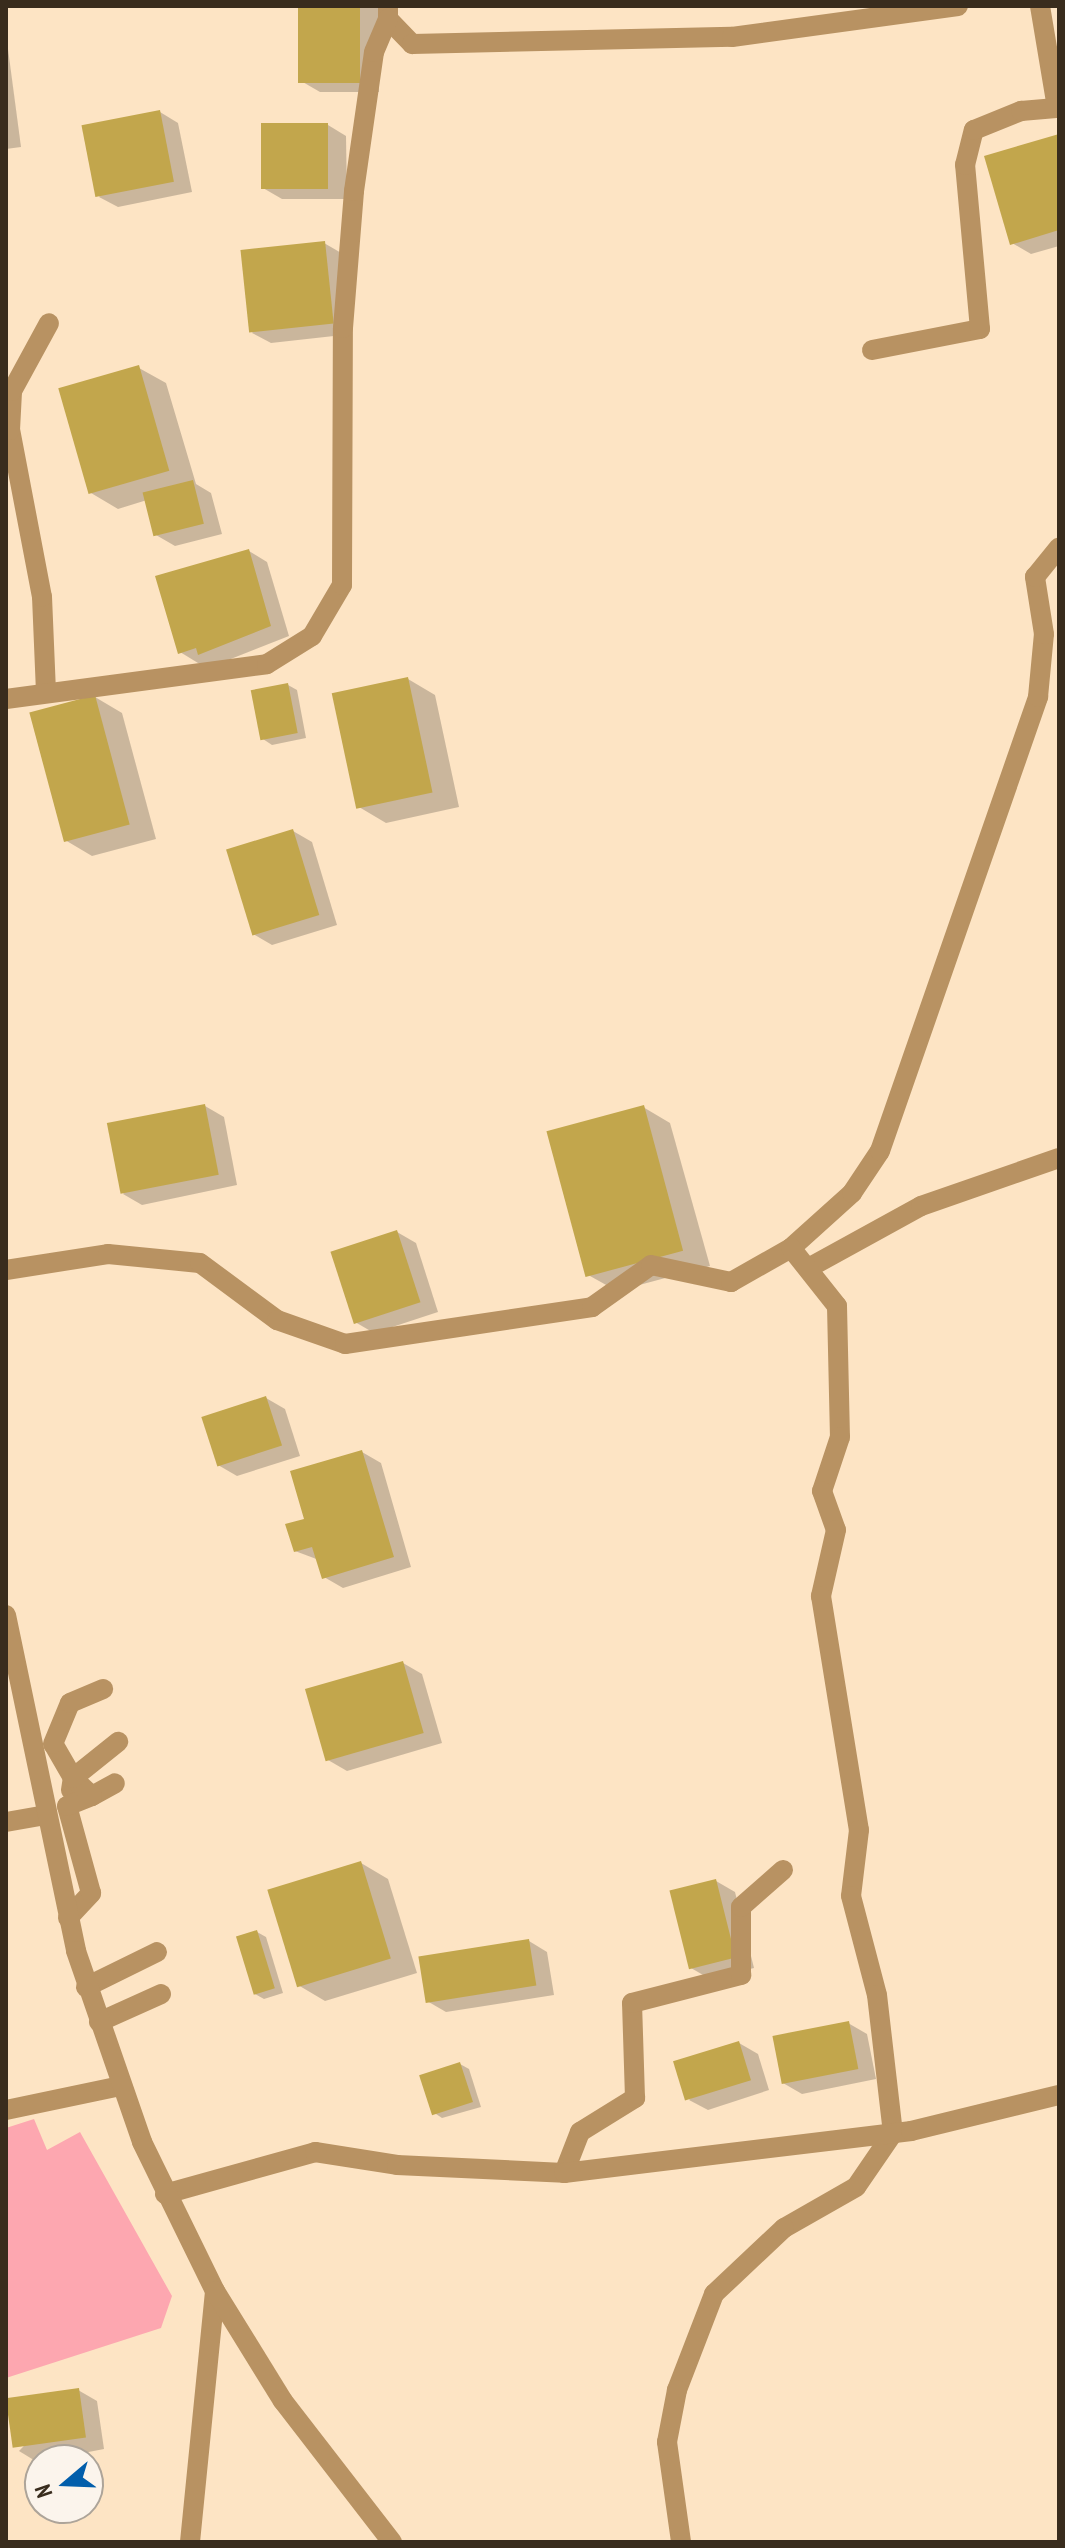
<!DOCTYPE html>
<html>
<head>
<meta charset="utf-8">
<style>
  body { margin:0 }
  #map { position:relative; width:1065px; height:2548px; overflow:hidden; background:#fde4c4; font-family:"PT Sans Narrow",sans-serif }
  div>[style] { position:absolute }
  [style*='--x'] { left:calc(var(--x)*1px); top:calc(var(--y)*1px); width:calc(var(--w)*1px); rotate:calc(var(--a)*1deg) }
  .green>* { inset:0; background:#fda7b0 }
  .shadow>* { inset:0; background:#0003 }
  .building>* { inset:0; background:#c2a64c; transform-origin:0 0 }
  .minor>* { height:20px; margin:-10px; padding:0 10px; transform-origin:10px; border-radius:10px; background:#b89262 }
  .tertiary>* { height:20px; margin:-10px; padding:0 10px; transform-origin:10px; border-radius:10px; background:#b89262 }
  span { translate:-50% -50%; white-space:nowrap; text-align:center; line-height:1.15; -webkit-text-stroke:7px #fbf4ec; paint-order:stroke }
  .frame { position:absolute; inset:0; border:8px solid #392c1d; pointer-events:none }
  .north { position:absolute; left:24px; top:2444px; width:80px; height:80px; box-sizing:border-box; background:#fbf4ec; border:2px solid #ada499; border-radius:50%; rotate:251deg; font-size:22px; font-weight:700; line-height:32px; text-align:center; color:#392c1d }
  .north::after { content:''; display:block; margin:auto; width:28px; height:36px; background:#025eab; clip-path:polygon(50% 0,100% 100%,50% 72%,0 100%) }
</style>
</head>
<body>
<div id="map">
  <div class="green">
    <i style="clip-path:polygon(34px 2119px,47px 2150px,80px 2132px,172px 2296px,161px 2328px,6px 2378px,6px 2128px)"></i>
  </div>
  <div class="shadow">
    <i style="clip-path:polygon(300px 6px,378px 6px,379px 92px,320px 92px,301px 81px)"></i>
    <i style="clip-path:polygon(6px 34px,21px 147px,6px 149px)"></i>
    <i style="clip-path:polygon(160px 112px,178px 123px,192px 192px,118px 207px,99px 197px)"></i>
    <i style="clip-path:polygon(328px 125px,346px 136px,347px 199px,282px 199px,263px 188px)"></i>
    <i style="clip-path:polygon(1059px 136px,1059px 246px,1031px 254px,1012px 243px)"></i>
    <i style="clip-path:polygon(324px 243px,343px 254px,352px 334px,271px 343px,252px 333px)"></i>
    <i style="clip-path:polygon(139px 368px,166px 383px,196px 484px,211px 493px,222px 534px,175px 546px,156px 535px,147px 500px,118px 509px,91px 493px)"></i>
    <i style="clip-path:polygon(249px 551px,267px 562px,289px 636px,218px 664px,198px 663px,180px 652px)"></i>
    <i style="clip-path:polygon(408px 679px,435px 695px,459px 807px,386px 823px,359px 807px)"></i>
    <i style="clip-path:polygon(288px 685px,297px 690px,306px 738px,272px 745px,263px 739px)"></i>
    <i style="clip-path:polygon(95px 697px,122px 713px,156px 839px,92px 856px,65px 840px)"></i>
    <i style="clip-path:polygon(293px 831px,312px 842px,337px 925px,272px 945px,253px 934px)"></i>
    <i style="clip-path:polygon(205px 1106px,224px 1117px,237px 1185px,142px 1205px,123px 1194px)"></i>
    <i style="clip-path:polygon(643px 1107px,670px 1123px,710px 1266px,617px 1291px,590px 1276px)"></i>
    <i style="clip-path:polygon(397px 1232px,416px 1243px,438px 1312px,374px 1333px,355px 1322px)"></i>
    <i style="clip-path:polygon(266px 1398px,285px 1409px,300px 1456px,237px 1476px,218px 1465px)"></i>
    <i style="clip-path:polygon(362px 1452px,381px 1463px,411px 1567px,343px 1588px,324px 1577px,319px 1560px,295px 1551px,306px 1520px)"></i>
    <i style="clip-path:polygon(403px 1663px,422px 1674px,442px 1743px,347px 1771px,328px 1760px)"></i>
    <i style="clip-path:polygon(361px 1863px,388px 1879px,417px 1973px,325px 2001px,298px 1985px)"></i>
    <i style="clip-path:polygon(716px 1881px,735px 1892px,754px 1968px,710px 1979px,691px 1968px)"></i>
    <i style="clip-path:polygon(257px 1932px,266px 1937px,283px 1993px,264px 1999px,255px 1994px)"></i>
    <i style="clip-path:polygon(529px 1941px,547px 1952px,554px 1995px,446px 2012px,427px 2001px)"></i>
    <i style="clip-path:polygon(848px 2023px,867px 2034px,876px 2079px,802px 2094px,783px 2083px)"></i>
    <i style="clip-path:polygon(739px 2043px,758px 2054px,769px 2090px,708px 2110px,689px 2100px)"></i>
    <i style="clip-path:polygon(460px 2064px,469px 2069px,481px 2107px,442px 2118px,433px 2112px)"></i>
    <i style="clip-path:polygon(78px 2390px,97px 2401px,104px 2449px,37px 2462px,19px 2451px)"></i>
  </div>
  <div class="building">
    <i style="left:298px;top:6px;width:62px;height:77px"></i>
    <i style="left:160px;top:110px;width:73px;height:80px;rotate:79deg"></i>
    <i style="left:261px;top:123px;width:67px;height:66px"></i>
    <i style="clip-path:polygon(1059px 134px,1059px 230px,1010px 245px,984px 156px)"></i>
    <i style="left:325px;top:241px;width:83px;height:85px;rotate:84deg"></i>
    <i style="left:139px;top:365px;width:110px;height:84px;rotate:74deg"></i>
    <i style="left:193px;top:480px;width:45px;height:52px;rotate:76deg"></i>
    <i style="clip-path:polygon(249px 549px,271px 626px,198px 655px,196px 648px,178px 654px,155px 576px)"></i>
    <i style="left:408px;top:677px;width:118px;height:78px;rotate:78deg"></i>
    <i style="left:288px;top:683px;width:51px;height:38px;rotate:79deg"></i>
    <i style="left:95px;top:695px;width:134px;height:68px;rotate:75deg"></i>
    <i style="left:293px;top:829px;width:90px;height:70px;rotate:73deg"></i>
    <i style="left:205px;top:1104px;width:72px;height:100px;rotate:79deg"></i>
    <i style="left:644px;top:1105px;width:151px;height:101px;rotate:75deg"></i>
    <i style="left:397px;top:1230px;width:76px;height:70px;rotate:72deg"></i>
    <i style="left:266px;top:1396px;width:52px;height:68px;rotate:72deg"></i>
    <i style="clip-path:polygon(362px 1450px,394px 1557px,322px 1579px,312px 1547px,294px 1552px,285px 1524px,304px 1519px,290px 1471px)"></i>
    <i style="left:403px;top:1661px;width:75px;height:102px;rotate:74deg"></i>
    <i style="left:361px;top:1861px;width:102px;height:98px;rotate:73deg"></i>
    <i style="left:716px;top:1879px;width:81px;height:48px;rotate:76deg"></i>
    <i style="left:257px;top:1930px;width:61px;height:22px;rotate:73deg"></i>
    <i style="left:529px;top:1939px;width:47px;height:112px;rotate:81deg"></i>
    <i style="left:849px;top:2021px;width:49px;height:78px;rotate:79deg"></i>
    <i style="left:739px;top:2041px;width:41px;height:69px;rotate:73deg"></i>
    <i style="left:460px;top:2062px;width:42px;height:43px;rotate:72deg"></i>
    <i style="left:79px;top:2388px;width:50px;height:74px;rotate:82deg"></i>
  </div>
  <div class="minor">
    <i style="--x:1040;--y:6;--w:103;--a:80.5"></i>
    <i style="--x:388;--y:7;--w:12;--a:90"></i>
    <i style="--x:388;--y:19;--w:35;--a:46"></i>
    <i style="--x:412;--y:44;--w:320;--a:-1.3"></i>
    <i style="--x:732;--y:37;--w:228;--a:-7.8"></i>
    <i style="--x:872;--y:350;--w:110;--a:-11"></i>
    <i style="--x:980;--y:329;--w:165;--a:-95.2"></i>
    <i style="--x:965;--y:165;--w:36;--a:-76"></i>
    <i style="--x:974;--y:130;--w:51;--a:-22"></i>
    <i style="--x:1021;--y:111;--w:38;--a:-5"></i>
    <i style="--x:46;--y:692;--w:95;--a:-92.4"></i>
    <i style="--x:42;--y:597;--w:170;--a:-100.8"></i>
    <i style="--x:10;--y:430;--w:39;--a:-87"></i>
    <i style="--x:12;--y:391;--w:77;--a:-61.4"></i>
    <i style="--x:6;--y:699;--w:263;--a:-7.6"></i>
    <i style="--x:267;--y:664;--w:53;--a:-31.9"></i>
    <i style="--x:312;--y:636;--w:59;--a:-59.5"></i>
    <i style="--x:342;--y:585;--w:257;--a:-89.8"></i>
    <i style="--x:343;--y:328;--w:137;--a:-85.4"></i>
    <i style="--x:354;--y:191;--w:140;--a:-81.8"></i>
    <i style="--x:374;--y:52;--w:36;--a:-67"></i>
    <i style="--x:791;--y:1248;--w:82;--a:-42"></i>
    <i style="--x:852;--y:1193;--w:50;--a:-56.3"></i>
    <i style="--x:880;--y:1151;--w:481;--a:-70.8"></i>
    <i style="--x:1038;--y:697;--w:63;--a:-84.6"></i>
    <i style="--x:1044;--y:634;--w:58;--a:-99"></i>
    <i style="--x:1035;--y:577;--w:38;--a:-51"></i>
    <i style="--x:812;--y:1266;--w:124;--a:-28.8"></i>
    <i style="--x:921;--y:1206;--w:146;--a:-19.2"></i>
    <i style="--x:6;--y:1270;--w:103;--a:-8.9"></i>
    <i style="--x:108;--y:1254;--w:92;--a:5.6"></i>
    <i style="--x:200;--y:1263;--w:96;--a:36.5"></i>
    <i style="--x:277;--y:1320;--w:72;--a:19.4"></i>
    <i style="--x:345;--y:1344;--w:250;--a:-8.5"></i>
    <i style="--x:592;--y:1307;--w:72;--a:-35.4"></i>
    <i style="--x:651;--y:1265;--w:82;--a:12"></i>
    <i style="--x:731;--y:1282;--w:69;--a:-29.5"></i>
    <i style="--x:791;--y:1248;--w:74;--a:51.6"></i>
    <i style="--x:837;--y:1306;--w:131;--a:88.7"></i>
    <i style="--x:840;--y:1437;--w:57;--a:108.4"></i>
    <i style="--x:822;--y:1491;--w:41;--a:70.3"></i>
    <i style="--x:836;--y:1530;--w:68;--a:102.8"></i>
    <i style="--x:821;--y:1596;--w:237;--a:80.8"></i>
    <i style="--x:859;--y:1830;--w:66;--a:96.9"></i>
    <i style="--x:851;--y:1896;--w:102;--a:75.3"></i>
    <i style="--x:877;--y:1995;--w:139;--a:83.4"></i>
    <i style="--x:893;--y:2133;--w:65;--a:124.4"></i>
    <i style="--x:856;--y:2187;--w:83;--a:150.3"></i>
    <i style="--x:784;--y:2228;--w:96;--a:136.7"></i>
    <i style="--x:714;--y:2294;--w:103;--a:111.1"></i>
    <i style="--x:677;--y:2390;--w:53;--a:100.9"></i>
    <i style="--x:667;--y:2442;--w:101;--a:82"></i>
    <i style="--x:71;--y:1790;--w:12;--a:-81"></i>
    <i style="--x:73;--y:1778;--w:39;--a:-120"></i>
    <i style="--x:53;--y:1744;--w:44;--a:-67.5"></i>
    <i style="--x:70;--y:1703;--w:36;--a:-23"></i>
    <i style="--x:92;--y:1796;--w:26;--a:-29"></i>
    <i style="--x:6;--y:1822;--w:39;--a:-10"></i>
    <i style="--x:68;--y:1918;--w:34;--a:-47"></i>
    <i style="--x:91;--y:1893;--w:90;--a:-105.4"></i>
    <i style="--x:67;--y:1806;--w:27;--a:-22"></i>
    <i style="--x:92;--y:1796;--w:26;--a:-137"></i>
    <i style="--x:73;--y:1778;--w:58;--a:-38.7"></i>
    <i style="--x:86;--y:1987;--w:79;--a:-26.2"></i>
    <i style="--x:99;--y:2022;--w:68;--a:-24.3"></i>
    <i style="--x:6;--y:2110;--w:117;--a:-11.8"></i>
    <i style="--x:564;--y:2173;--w:44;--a:-68.7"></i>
    <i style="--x:580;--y:2132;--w:65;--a:-31.7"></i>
    <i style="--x:635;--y:2098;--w:95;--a:-91.8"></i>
    <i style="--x:632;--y:2003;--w:113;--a:-14.4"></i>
    <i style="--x:741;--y:1975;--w:68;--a:-90"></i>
    <i style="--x:741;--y:1907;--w:56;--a:-41.4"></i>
    <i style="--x:165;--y:2194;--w:156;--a:-15.6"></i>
    <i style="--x:315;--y:2152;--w:83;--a:9"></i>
    <i style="--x:397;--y:2165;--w:167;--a:2.7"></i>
    <i style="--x:564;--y:2173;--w:350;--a:-6.9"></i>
    <i style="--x:911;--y:2131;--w:152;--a:-13.7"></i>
    <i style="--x:190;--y:2542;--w:252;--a:-84.3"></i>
  </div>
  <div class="tertiary">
    <i style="--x:6;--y:1615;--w:343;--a:78.2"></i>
    <i style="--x:76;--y:1951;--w:202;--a:70.9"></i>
    <i style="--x:142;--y:2142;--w:166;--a:63.9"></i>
    <i style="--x:215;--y:2291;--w:129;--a:58.3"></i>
    <i style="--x:283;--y:2401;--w:178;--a:52.3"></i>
  </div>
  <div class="frame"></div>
  <div class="north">N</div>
</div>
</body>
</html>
